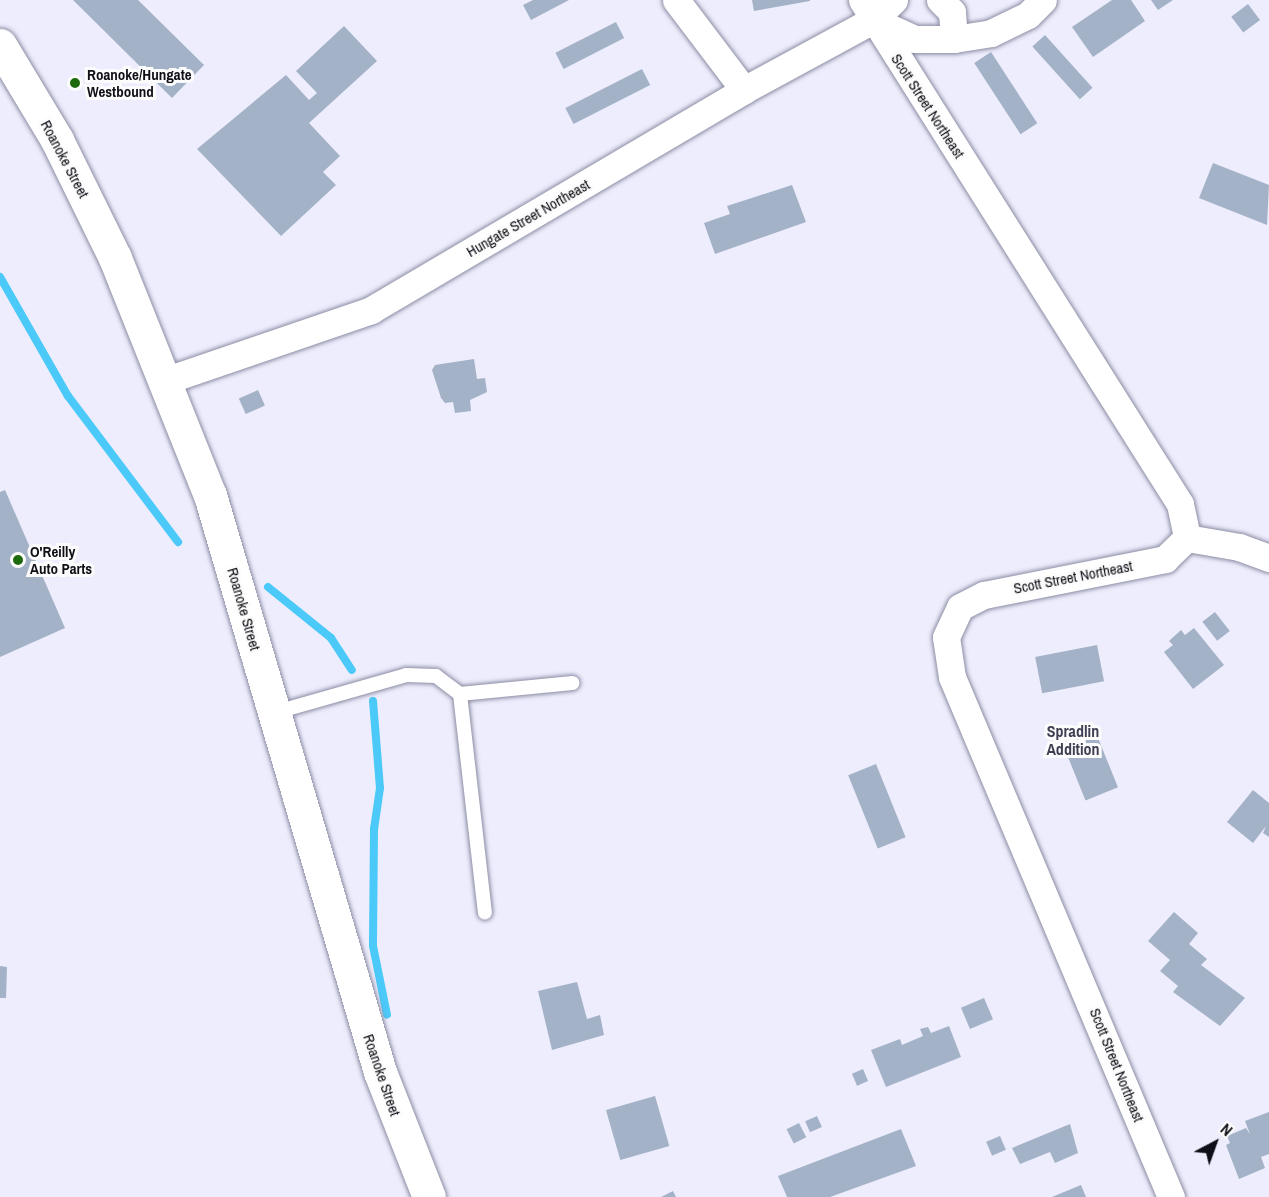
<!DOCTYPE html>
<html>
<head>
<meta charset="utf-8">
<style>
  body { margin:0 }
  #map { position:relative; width:1269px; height:1197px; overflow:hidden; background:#ededfd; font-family:"Archivo Narrow",sans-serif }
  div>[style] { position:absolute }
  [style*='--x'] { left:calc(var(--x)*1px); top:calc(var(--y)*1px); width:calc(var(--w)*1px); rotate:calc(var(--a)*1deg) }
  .stream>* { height:8px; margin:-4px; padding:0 4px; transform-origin:4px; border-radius:4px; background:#4bc9f9 }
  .building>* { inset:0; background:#a3b2c7; transform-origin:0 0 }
  .roads { filter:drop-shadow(0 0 2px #8c8ca4) drop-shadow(0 0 2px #8c8ca4) }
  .service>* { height:14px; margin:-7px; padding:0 7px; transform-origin:7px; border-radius:7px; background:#fff }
  .minor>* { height:27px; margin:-13.5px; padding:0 13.5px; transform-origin:13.5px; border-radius:13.5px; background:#fff }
  .primary>* { height:33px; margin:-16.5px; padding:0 16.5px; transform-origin:16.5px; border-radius:16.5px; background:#fff }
  .dots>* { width:16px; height:16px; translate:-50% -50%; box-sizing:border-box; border:3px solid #fcfcfc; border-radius:50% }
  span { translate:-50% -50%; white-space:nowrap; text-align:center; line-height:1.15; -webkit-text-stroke:6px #fcfcfc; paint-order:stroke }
  .poi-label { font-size:15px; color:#0f0f17; font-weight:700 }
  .left { translate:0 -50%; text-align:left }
  .street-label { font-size:15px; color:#0f0f17 }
  .neighbourhood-label { font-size:16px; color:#3f3f53; font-weight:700 }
  .north { position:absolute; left:1185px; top:1113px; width:60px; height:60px; -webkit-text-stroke:4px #fcfcfc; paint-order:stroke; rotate:41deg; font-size:16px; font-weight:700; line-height:24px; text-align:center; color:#0f0f17 }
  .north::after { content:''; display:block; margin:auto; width:21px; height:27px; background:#0f0f17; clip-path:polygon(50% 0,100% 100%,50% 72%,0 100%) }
</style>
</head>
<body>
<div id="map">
  <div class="stream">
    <i style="--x:0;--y:277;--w:137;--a:60.3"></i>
    <i style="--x:68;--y:396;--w:183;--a:53"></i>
    <i style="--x:268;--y:587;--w:81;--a:39"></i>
    <i style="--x:331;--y:638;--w:38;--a:57"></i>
    <i style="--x:373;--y:701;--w:87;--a:85.4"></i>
    <i style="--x:380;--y:788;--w:41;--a:98.3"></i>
    <i style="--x:374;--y:829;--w:117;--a:90.5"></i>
    <i style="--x:373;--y:946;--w:70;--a:78.5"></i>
  </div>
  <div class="building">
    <i style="clip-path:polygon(73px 0,138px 0,204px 65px,172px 98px)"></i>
    <i style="clip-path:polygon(533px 0,569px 0,531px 20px,523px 5px)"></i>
    <i style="clip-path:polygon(752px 0,810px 0,810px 1px,754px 11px)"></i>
    <i style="clip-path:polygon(1112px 0,1131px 0,1145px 21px,1093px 57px,1072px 27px)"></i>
    <i style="clip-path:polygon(1151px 0,1173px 0,1158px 10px)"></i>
    <i style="left:1248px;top:4px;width:20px;height:21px;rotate:53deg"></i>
    <i style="left:616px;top:22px;width:18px;height:68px;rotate:63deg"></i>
    <i style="clip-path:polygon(344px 26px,377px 61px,309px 123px,340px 156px,323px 172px,336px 185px,281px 236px,197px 149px,286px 75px,309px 100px,317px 93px,296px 71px)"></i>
    <i style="left:1045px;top:35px;width:71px;height:17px;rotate:48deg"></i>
    <i style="left:991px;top:52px;width:85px;height:20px;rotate:57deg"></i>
    <i style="left:642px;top:69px;width:18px;height:86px;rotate:63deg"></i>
    <i style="clip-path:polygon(1213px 163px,1269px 185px,1267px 225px,1199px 198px)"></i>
    <i style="clip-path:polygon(792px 185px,806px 222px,715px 254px,704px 223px,730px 214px,727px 206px)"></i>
    <i style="clip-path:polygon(474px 359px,477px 379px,485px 378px,487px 392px,470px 400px,471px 411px,455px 413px,453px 402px,445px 403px,441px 398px,432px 370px,435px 365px)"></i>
    <i style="left:258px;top:390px;width:17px;height:21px;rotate:66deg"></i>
    <i style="clip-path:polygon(5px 490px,65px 628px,0 657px,0 492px)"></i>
    <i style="left:1215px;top:612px;width:24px;height:16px;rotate:52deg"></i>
    <i style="clip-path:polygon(1194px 628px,1224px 665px,1193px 689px,1164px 652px,1173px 645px,1169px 641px,1181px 630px,1185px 635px)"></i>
    <i style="left:1097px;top:645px;width:37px;height:63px;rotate:79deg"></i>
    <i style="left:1094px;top:728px;width:64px;height:35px;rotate:68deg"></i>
    <i style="left:876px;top:764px;width:79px;height:30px;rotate:68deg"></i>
    <i style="clip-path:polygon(1253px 790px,1269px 803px,1269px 837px,1263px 833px,1266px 826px,1253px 843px,1227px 822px)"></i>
    <i style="clip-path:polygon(1174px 912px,1198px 933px,1189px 944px,1207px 959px,1201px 965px,1245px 998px,1220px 1026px,1173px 992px,1178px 986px,1160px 971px,1170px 960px,1148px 941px)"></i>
    <i style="clip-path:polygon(0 966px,7px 967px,6px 998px,0 998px)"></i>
    <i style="clip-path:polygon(577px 982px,587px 1019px,600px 1015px,604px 1035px,552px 1050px,538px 991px)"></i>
    <i style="left:984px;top:998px;width:23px;height:25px;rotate:67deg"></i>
    <i style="clip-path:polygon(949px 1026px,961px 1057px,886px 1087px,871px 1050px,900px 1039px,902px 1045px,923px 1036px,920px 1029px,928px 1027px,931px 1033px)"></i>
    <i style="left:863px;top:1069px;width:13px;height:12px;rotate:67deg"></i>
    <i style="left:655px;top:1096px;width:52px;height:51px;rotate:74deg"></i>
    <i style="clip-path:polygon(1269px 1112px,1269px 1154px,1261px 1157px,1265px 1168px,1239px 1179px,1226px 1145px,1230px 1143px,1227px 1136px,1246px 1128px,1250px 1134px,1245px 1121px)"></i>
    <i style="left:817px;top:1116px;width:12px;height:13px;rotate:66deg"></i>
    <i style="left:799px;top:1123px;width:16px;height:14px;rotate:63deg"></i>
    <i style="clip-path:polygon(1070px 1124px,1078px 1153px,1055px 1163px,1050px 1152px,1020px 1164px,1012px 1148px)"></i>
    <i style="clip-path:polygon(901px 1129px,916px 1166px,830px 1197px,787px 1197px,778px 1176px)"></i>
    <i style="left:1000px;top:1136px;width:15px;height:15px;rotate:67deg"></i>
    <i style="clip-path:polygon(1081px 1185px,1086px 1197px,1052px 1197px)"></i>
    <i style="clip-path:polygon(673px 1191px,676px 1197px,661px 1197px)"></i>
  </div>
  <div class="roads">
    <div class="service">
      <i style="--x:460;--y:694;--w:220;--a:83.5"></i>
      <i style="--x:273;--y:713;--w:138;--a:-15.9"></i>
      <i style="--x:406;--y:675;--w:30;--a:2"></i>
      <i style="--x:436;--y:676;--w:30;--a:37"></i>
      <i style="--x:460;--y:694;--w:113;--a:-5.6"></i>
    </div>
    <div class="minor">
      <i style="--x:676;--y:0;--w:113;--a:52.9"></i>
      <i style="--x:862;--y:0;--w:596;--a:57.75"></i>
      <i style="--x:1180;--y:504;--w:35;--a:78"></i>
      <i style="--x:894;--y:0;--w:29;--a:136"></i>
      <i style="--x:873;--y:20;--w:46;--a:24.3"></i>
      <i style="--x:915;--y:39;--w:39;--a:0"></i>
      <i style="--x:954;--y:39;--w:37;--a:-9"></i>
      <i style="--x:991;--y:33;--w:41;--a:-25.9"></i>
      <i style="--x:1028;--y:15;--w:21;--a:-45"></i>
      <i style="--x:940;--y:0;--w:17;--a:45"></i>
      <i style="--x:952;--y:12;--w:27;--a:86"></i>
      <i style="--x:167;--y:380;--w:216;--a:-18.9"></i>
      <i style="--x:371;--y:310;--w:433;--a:-30.5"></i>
      <i style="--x:744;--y:90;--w:147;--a:-28.5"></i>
      <i style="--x:1187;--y:538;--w:53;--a:9.8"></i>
      <i style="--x:1239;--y:547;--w:32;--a:20"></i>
      <i style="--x:1171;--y:1197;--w:564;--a:-112.84"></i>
      <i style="--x:952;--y:677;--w:40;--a:-98.5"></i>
      <i style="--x:946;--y:637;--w:33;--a:-65"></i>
      <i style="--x:960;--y:607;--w:27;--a:-27"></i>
      <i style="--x:984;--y:595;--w:185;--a:-11.2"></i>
      <i style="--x:1165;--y:559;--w:30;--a:-44"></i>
    </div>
    <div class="primary">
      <i style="--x:0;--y:45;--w:111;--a:59"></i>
      <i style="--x:57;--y:140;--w:131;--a:63.8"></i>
      <i style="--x:115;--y:258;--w:255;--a:68.2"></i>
      <i style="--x:210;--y:495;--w:602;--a:73.58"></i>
      <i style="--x:380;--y:1072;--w:134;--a:68.6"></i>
    </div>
  </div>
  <div class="dots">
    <i style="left:75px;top:83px;background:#1c6a0b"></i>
    <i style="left:18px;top:560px;background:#1c6a0b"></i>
  </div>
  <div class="poi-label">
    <span class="left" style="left:87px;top:83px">Roanoke/Hungate<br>Westbound</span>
    <span class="left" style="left:30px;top:560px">O'Reilly<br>Auto Parts</span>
  </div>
  <div class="street-label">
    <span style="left:928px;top:106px;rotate:57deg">Scott Street Northeast</span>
    <span style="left:65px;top:159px;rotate:62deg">Roanoke Street</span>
    <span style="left:528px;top:218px;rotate:-30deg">Hungate Street Northeast</span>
    <span style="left:1073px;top:577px;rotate:-11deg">Scott Street Northeast</span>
    <span style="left:244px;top:609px;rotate:74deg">Roanoke Street</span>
    <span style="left:1117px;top:1065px;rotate:68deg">Scott Street Northeast</span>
    <span style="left:382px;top:1075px;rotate:71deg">Roanoke Street</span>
  </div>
  <div class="neighbourhood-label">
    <span style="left:1073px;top:740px">Spradlin<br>Addition</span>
  </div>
  <div class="north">N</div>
</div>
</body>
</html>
